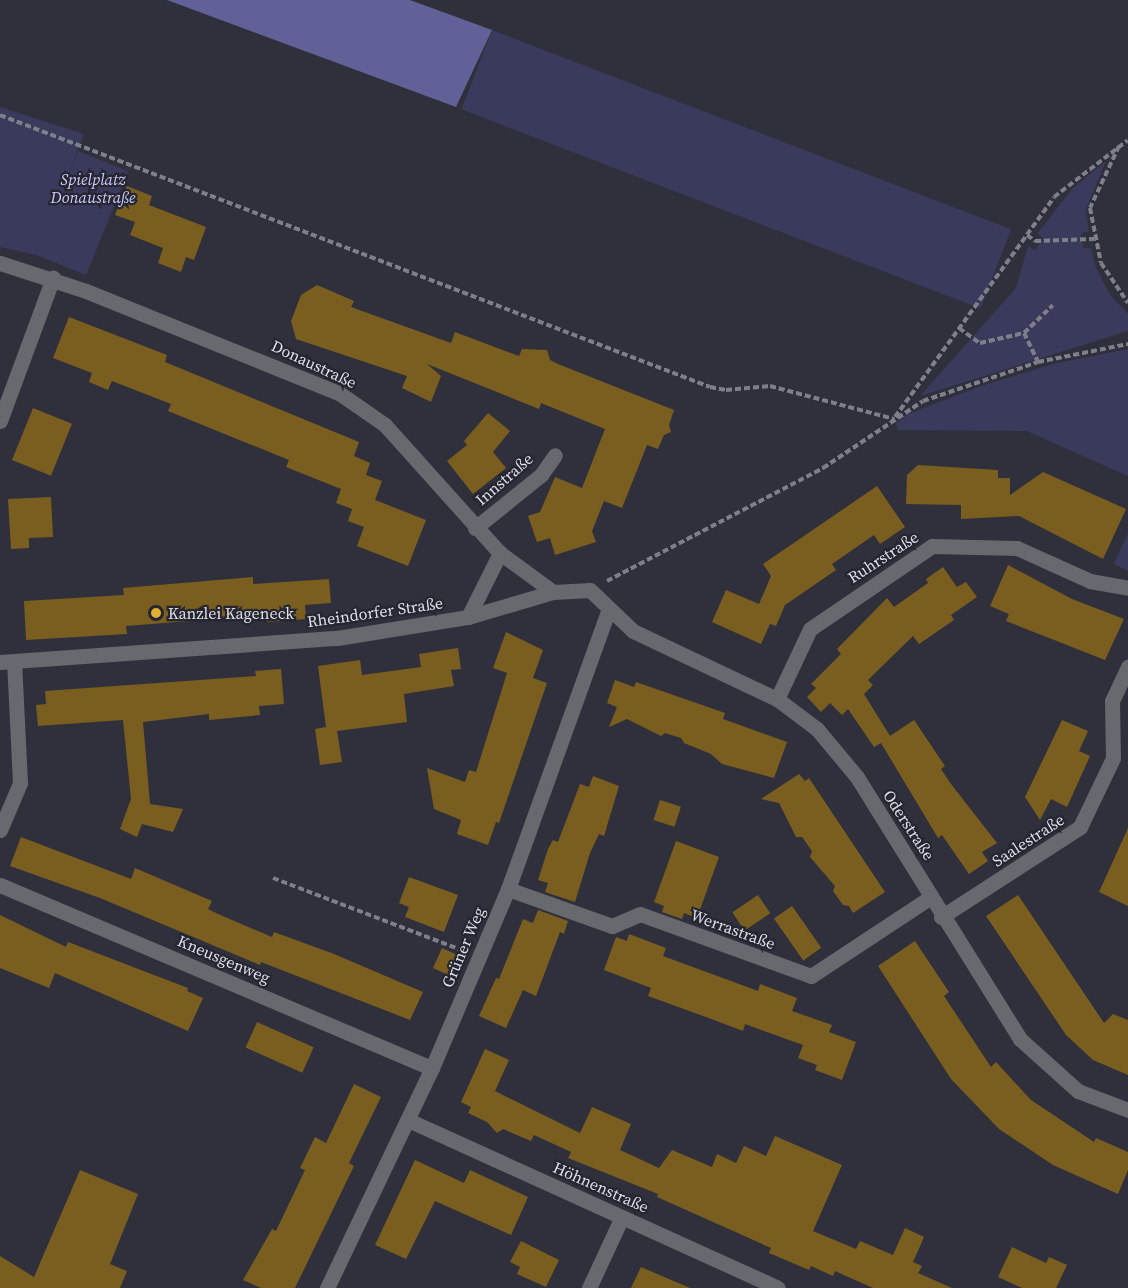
<!DOCTYPE html>
<html>
<head>
<meta charset="utf-8">
<style>
  body { margin:0 }
  #map { position:relative; width:1128px; height:1288px; overflow:hidden; background:#2f303b; font-family:"Source Serif 4",serif }
  div>[style] { position:absolute }
  [style*='--x'] { left:calc(var(--x)*1px); top:calc(var(--y)*1px); width:calc(var(--w)*1px); rotate:calc(var(--a)*1deg) }
  .green>* { inset:0; background:#3a3a5d; transform-origin:0 0 }
  .forest>* { inset:0; background:#616198 }
  .building>* { inset:0; background:#7a5e20; transform-origin:0 0 }
  .path>* { height:4px; margin-top:-2px; transform-origin:0; background:repeating-linear-gradient(90deg,#7e7f88 0 6px,transparent 0 9px) }
  .minor>* { height:15px; margin:-7.5px; padding:0 7.5px; transform-origin:7.5px; border-radius:7.5px; background:#68696e }
  .dots>* { width:16px; height:16px; translate:-50% -50%; box-sizing:border-box; border:3px solid #262631; border-radius:50% }
  span { translate:-50% -50%; white-space:nowrap; text-align:center; line-height:1.15; -webkit-text-stroke:4.5px #262631; paint-order:stroke }
  .park-label { font-size:16px; color:#caccff; font-style:italic }
  .street-label { font-size:16px; color:#dedfe6 }
  .poi-label { font-size:16px; color:#dedfe6 }
  .left { translate:0 -50%; text-align:left }
</style>
</head>
<body>
<div id="map">
  <div class="green">
    <i style="left:492px;top:30px;width:556px;height:85px;rotate:21deg"></i>
    <i style="clip-path:polygon(0 107px,84px 134px,37px 255px,0 247px)"></i>
    <i style="left:78px;top:151px;width:54px;height:112px;rotate:22deg"></i>
    <i style="clip-path:polygon(1106px 161px,1086px 209px,1089px 232px,1081px 233px,1083px 248px,1091px 248px,1096px 268px,1111px 296px,1128px 314px,1128px 331px,920px 396px,1016px 288px,1028px 246px,1035px 250px,1043px 238px,1037px 234px,1072px 189px)"></i>
    <i style="clip-path:polygon(1128px 349px,1128px 476px,1027px 431px,898px 430px,896px 423px,908px 414px,981px 386px,1053px 364px)"></i>
    <i style="clip-path:polygon(1128px 533px,1128px 571px,1114px 564px)"></i>
  </div>
  <div class="forest">
    <i style="clip-path:polygon(167px 0,410px 0,492px 30px,456px 107px)"></i>
  </div>
  <div class="building">
    <i style="clip-path:polygon(127px 186px,152px 196px,149px 205px,206px 227px,194px 260px,186px 257px,181px 272px,158px 263px,163px 248px,130px 235px,135px 222px,115px 215px)"></i>
    <i style="clip-path:polygon(317px 285px,354px 301px,351px 307px,451px 343px,455px 332px,519px 356px,522px 349px,547px 350px,550px 360px,558px 364px,674px 410px,669px 425px,671px 432px,664px 435px,658px 449px,647px 445px,622px 508px,604px 501px,592px 531px,596px 542px,555px 555px,550px 538px,537px 542px,528px 516px,540px 512px,555px 477px,582px 488px,605px 429px,541px 403px,539px 409px,427px 364px,441px 376px,431px 402px,402px 388px,407px 376px,296px 339px,291px 321px,301px 295px)"></i>
    <i style="clip-path:polygon(69px 317px,167px 355px,165px 362px,359px 442px,354px 456px,370px 463px,366px 475px,382px 481px,375px 500px,426px 520px,408px 566px,357px 546px,364px 527px,348px 521px,352px 509px,336px 503px,341px 489px,286px 467px,289px 460px,168px 411px,171px 404px,112px 381px,108px 390px,89px 382px,92px 373px,53px 358px)"></i>
    <i style="left:33px;top:408px;width:42px;height:56px;rotate:22deg"></i>
    <i style="clip-path:polygon(488px 413px,510px 431px,493px 452px,506px 468px,473px 494px,447px 461px,467px 445px,464px 441px)"></i>
    <i style="clip-path:polygon(918px 465px,998px 470px,998px 478px,1010px 478px,1010px 495px,1043px 472px,1126px 509px,1103px 559px,1019px 516px,961px 519px,961px 505px,906px 504px,907px 475px)"></i>
    <i style="clip-path:polygon(877px 486px,905px 527px,880px 544px,874px 535px,832px 564px,836px 570px,785px 605px,776px 626px,770px 624px,761px 644px,712px 622px,726px 590px,759px 604px,771px 576px,763px 564px)"></i>
    <i style="clip-path:polygon(51px 497px,53px 537px,29px 538px,29px 548px,11px 549px,8px 499px)"></i>
    <i style="clip-path:polygon(1008px 565px,1072px 599px,1124px 619px,1105px 660px,1006px 621px,1009px 614px,990px 606px)"></i>
    <i style="clip-path:polygon(943px 567px,957px 587px,966px 582px,977px 597px,951px 615px,954px 620px,919px 644px,913px 636px,868px 680px,873px 685px,864px 694px,890px 736px,914px 720px,945px 766px,941px 769px,951px 784px,997px 843px,982px 852px,988px 861px,969px 874px,942px 835px,938px 838px,881px 743px,874px 747px,848px 709px,842px 715px,830px 703px,821px 712px,807px 697px,816px 688px,811px 684px,841px 654px,837px 649px,887px 598px,894px 607px,928px 583px,926px 579px)"></i>
    <i style="clip-path:polygon(253px 577px,253px 584px,329px 579px,331px 603px,305px 605px,306px 619px,267px 622px,267px 615px,126px 626px,127px 634px,26px 640px,24px 601px,124px 595px,123px 588px)"></i>
    <i style="clip-path:polygon(506px 632px,543px 650px,533px 678px,547px 683px,499px 823px,496px 822px,488px 845px,457px 834px,461px 820px,434px 809px,427px 768px,465px 782px,469px 770px,476px 772px,507px 673px,493px 668px)"></i>
    <i style="clip-path:polygon(458px 648px,461px 669px,451px 670px,454px 686px,404px 694px,407px 722px,337px 731px,342px 762px,320px 765px,315px 729px,326px 727px,318px 666px,360px 660px,362px 675px,421px 667px,419px 654px)"></i>
    <i style="clip-path:polygon(281px 669px,284px 704px,259px 706px,260px 715px,209px 720px,209px 714px,143px 722px,150px 804px,183px 809px,173px 832px,142px 824px,137px 837px,120px 829px,131px 799px,123px 720px,38px 726px,36px 705px,46px 704px,45px 691px,256px 676px,255px 671px)"></i>
    <i style="clip-path:polygon(615px 680px,634px 687px,636px 682px,725px 713px,723px 719px,787px 742px,774px 778px,722px 764px,711px 754px,684px 743px,681px 738px,665px 733px,661px 736px,627px 719px,609px 727px,617px 707px,607px 703px)"></i>
    <i style="clip-path:polygon(1062px 720px,1088px 731px,1079px 751px,1090px 756px,1067px 807px,1051px 799px,1040px 820px,1025px 797px)"></i>
    <i style="clip-path:polygon(799px 774px,805px 781px,809px 778px,885px 892px,853px 913px,849px 906px,843px 905px,833px 891px,835px 886px,810px 857px,812px 851px,802px 837px,796px 837px,779px 803px,761px 799px)"></i>
    <i style="clip-path:polygon(593px 776px,619px 786px,604px 836px,599px 834px,590px 853px,575px 902px,545px 892px,548px 883px,538px 880px,548px 849px,553px 840px,558px 842px,580px 784px,589px 787px)"></i>
    <i style="left:660px;top:800px;width:22px;height:21px;rotate:18deg"></i>
    <i style="clip-path:polygon(1128px 828px,1128px 906px,1099px 892px)"></i>
    <i style="clip-path:polygon(21px 837px,131px 879px,135px 868px,212px 901px,208px 909px,218px 914px,272px 937px,274px 932px,334px 954px,423px 992px,410px 1020px,261px 962px,260px 965px,100px 898px,10px 866px)"></i>
    <i style="clip-path:polygon(676px 841px,719px 857px,697px 918px,684px 913px,682px 919px,662px 912px,664px 906px,654px 902px)"></i>
    <i style="clip-path:polygon(409px 877px,458px 895px,444px 932px,405px 917px,409px 907px,399px 903px)"></i>
    <i style="left:758px;top:895px;width:22px;height:31px;rotate:56deg"></i>
    <i style="clip-path:polygon(1018px 895px,1104px 1023px,1113px 1014px,1128px 1020px,1128px 1075px,1093px 1060px,1066px 1035px,986px 916px)"></i>
    <i style="left:792px;top:906px;width:51px;height:22px;rotate:55deg"></i>
    <i style="clip-path:polygon(538px 910px,568px 921px,564px 934px,560px 932px,536px 996px,523px 990px,506px 1028px,479px 1016px,496px 978px,499px 979px,523px 919px,533px 923px)"></i>
    <i style="clip-path:polygon(0 915px,66px 947px,68px 942px,188px 988px,187px 991px,203px 998px,188px 1031px,55px 973px,49px 988px,0 968px)"></i>
    <i style="clip-path:polygon(629px 934px,666px 948px,663px 956px,758px 991px,760px 984px,797px 998px,792px 1011px,832px 1025px,829px 1032px,856px 1042px,842px 1080px,815px 1070px,817px 1065px,798px 1058px,803px 1045px,745px 1024px,743px 1031px,706px 1017px,648px 996px,651px 988px,604px 970px,616px 937px,627px 941px)"></i>
    <i style="clip-path:polygon(915px 941px,949px 992px,944px 996px,991px 1067px,996px 1062px,1031px 1100px,1094px 1142px,1096px 1138px,1128px 1152px,1128px 1170px,1118px 1194px,1053px 1165px,999px 1129px,951px 1079px,878px 966px)"></i>
    <i style="left:442px;top:948px;width:20px;height:22px;rotate:24deg"></i>
    <i style="left:257px;top:1022px;width:62px;height:28px;rotate:24deg"></i>
    <i style="clip-path:polygon(485px 1049px,509px 1060px,495px 1091px,580px 1133px,592px 1107px,631px 1124px,620px 1150px,659px 1168px,672px 1150px,712px 1167px,717px 1154px,736px 1163px,744px 1146px,766px 1156px,775px 1136px,842px 1165px,813px 1231px,856px 1249px,860px 1241px,893px 1255px,905px 1228px,924px 1237px,913px 1262px,922px 1266px,918px 1273px,952px 1288px,873px 1288px,835px 1271px,833px 1276px,811px 1266px,809px 1270px,769px 1253px,771px 1248px,657px 1197px,658px 1194px,568px 1158px,571px 1152px,534px 1135px,531px 1141px,503px 1129px,497px 1133px,487px 1122px,468px 1113px,471px 1107px,461px 1102px)"></i>
    <i style="clip-path:polygon(354px 1084px,381px 1097px,349px 1163px,354px 1166px,295px 1288px,261px 1288px,243px 1280px,272px 1229px,276px 1231px,305px 1170px,300px 1168px,315px 1137px,326px 1143px)"></i>
    <i style="clip-path:polygon(415px 1160px,464px 1183px,470px 1170px,528px 1197px,511px 1235px,435px 1201px,406px 1259px,375px 1245px)"></i>
    <i style="clip-path:polygon(80px 1170px,138px 1194px,110px 1264px,127px 1271px,120px 1288px,0 1288px,0 1256px,34px 1277px)"></i>
    <i style="clip-path:polygon(521px 1241px,559px 1260px,546px 1287px,517px 1274px,520px 1267px,510px 1262px)"></i>
    <i style="clip-path:polygon(1012px 1247px,1046px 1263px,1049px 1257px,1067px 1265px,1056px 1288px,1022px 1288px,998px 1277px)"></i>
    <i style="clip-path:polygon(641px 1267px,690px 1288px,631px 1288px)"></i>
  </div>
  <div class="path">
    <i style="--x:0;--y:115;--w:760;--a:20.96"></i>
    <i style="--x:710;--y:387;--w:16;--a:11"></i>
    <i style="--x:726;--y:390;--w:44;--a:-5.2"></i>
    <i style="--x:770;--y:386;--w:128;--a:14.9"></i>
    <i style="--x:1119;--y:146;--w:68;--a:115.1"></i>
    <i style="--x:1090;--y:208;--w:56;--a:78.7"></i>
    <i style="--x:1101;--y:263;--w:48;--a:56"></i>
    <i style="--x:1027;--y:235;--w:10;--a:37"></i>
    <i style="--x:1035;--y:241;--w:59;--a:-1.9"></i>
    <i style="--x:959;--y:328;--w:26;--a:36"></i>
    <i style="--x:980;--y:343;--w:45;--a:-12.8"></i>
    <i style="--x:1024;--y:333;--w:32;--a:64"></i>
    <i style="--x:1024;--y:333;--w:40;--a:-44"></i>
    <i style="--x:895;--y:417;--w:271;--a:-54.1"></i>
    <i style="--x:1054;--y:197;--w:93;--a:-37.6"></i>
    <i style="--x:607;--y:581;--w:244;--a:-27.6"></i>
    <i style="--x:823;--y:468;--w:120;--a:-33.8"></i>
    <i style="--x:923;--y:401;--w:121;--a:-18.7"></i>
    <i style="--x:1038;--y:362;--w:92;--a:-11.3"></i>
    <i style="--x:273;--y:878;--w:202;--a:20.9"></i>
  </div>
  <div class="minor">
    <i style="--x:0;--y:263;--w:90;--a:18"></i>
    <i style="--x:86;--y:291;--w:273;--a:22"></i>
    <i style="--x:339;--y:393;--w:56;--a:34.8"></i>
    <i style="--x:385;--y:425;--w:172;--a:48.1"></i>
    <i style="--x:500;--y:553;--w:66;--a:36.3"></i>
    <i style="--x:0;--y:421;--w:153;--a:-69.7"></i>
    <i style="--x:475;--y:528;--w:85;--a:-38.8"></i>
    <i style="--x:541;--y:475;--w:24;--a:-55"></i>
    <i style="--x:468;--y:617;--w:72;--a:-63.4"></i>
    <i style="--x:0;--y:662;--w:338;--a:-4.1"></i>
    <i style="--x:337;--y:638;--w:133;--a:-9.1"></i>
    <i style="--x:468;--y:617;--w:89;--a:-16.4"></i>
    <i style="--x:553;--y:592;--w:37;--a:-3"></i>
    <i style="--x:590;--y:590;--w:59;--a:43.6"></i>
    <i style="--x:633;--y:631;--w:159;--a:25.3"></i>
    <i style="--x:777;--y:699;--w:50;--a:36.9"></i>
    <i style="--x:817;--y:729;--w:62;--a:50.2"></i>
    <i style="--x:857;--y:777;--w:309;--a:58.1"></i>
    <i style="--x:1020;--y:1039;--w:78;--a:41.9"></i>
    <i style="--x:1078;--y:1091;--w:53;--a:20.8"></i>
    <i style="--x:777;--y:699;--w:77;--a:-64.8"></i>
    <i style="--x:810;--y:629;--w:148;--a:-34.2"></i>
    <i style="--x:932;--y:546;--w:85;--a:1.3"></i>
    <i style="--x:1017;--y:548;--w:80;--a:24.3"></i>
    <i style="--x:1090;--y:581;--w:39;--a:10"></i>
    <i style="--x:0;--y:830;--w:51;--a:-66.9"></i>
    <i style="--x:20;--y:783;--w:122;--a:-92.8"></i>
    <i style="--x:0;--y:885;--w:469;--a:23"></i>
    <i style="--x:508;--y:889;--w:110;--a:19.6"></i>
    <i style="--x:612;--y:926;--w:30;--a:-23"></i>
    <i style="--x:640;--y:914;--w:182;--a:19.9"></i>
    <i style="--x:811;--y:976;--w:144;--a:-33.4"></i>
    <i style="--x:941;--y:917;--w:166;--a:-32.9"></i>
    <i style="--x:1080;--y:827;--w:76;--a:-64.4"></i>
    <i style="--x:1113;--y:758;--w:57;--a:-91"></i>
    <i style="--x:1112;--y:701;--w:38;--a:-65"></i>
    <i style="--x:408;--y:1120;--w:406;--a:24.4"></i>
    <i style="--x:327;--y:1288;--w:244;--a:-64.5"></i>
    <i style="--x:432;--y:1068;--w:194;--a:-67"></i>
    <i style="--x:508;--y:889;--w:295;--a:-70.2"></i>
    <i style="--x:589;--y:1288;--w:78;--a:-65.1"></i>
  </div>
  <div class="dots">
    <i style="left:156px;top:613px;background:#e2af34"></i>
  </div>
  <div class="park-label">
    <span style="left:93px;top:188px">Spielplatz<br>Donaustraße</span>
  </div>
  <div class="street-label">
    <span style="left:314px;top:364px;rotate:25deg">Donaustraße</span>
    <span style="left:504px;top:479px;rotate:-41deg">Innstraße</span>
    <span style="left:883px;top:557px;rotate:-33deg">Ruhrstraße</span>
    <span style="left:375px;top:612px;rotate:-8deg">Rheindorfer Straße</span>
    <span style="left:909px;top:825px;rotate:57deg">Oderstraße</span>
    <span style="left:1028px;top:840px;rotate:-33deg">Saalestraße</span>
    <span style="left:733px;top:929px;rotate:20deg">Werrastraße</span>
    <span style="left:463px;top:947px;rotate:-67deg">Grüner Weg</span>
    <span style="left:224px;top:959px;rotate:23deg">Kneusgenweg</span>
    <span style="left:601px;top:1187px;rotate:24deg">Höhnenstraße</span>
  </div>
  <div class="poi-label">
    <span class="left" style="left:168px;top:613px">Kanzlei Kageneck</span>
  </div>
</div>
</body>
</html>
